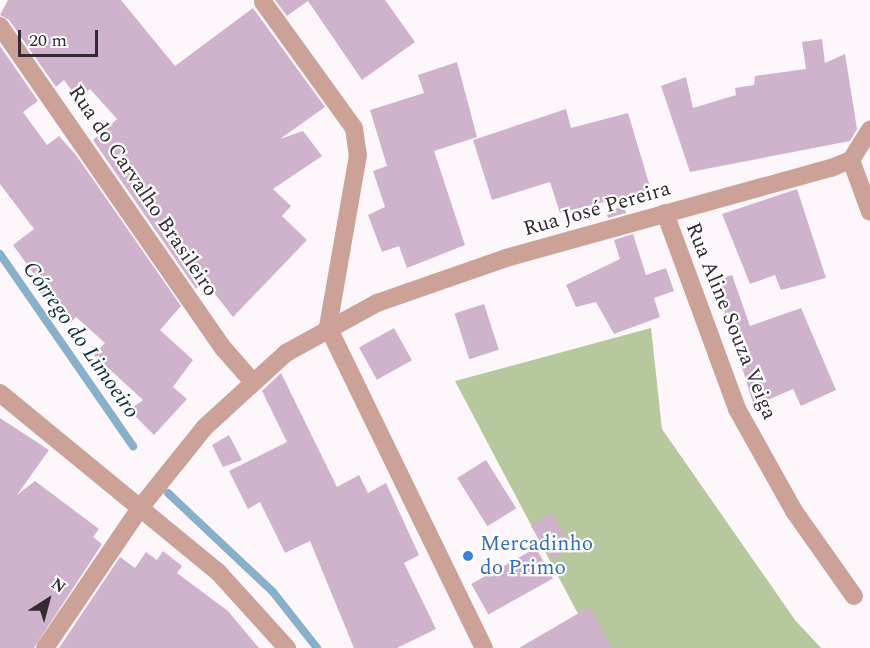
<!DOCTYPE html>
<html>
<head>
<meta charset="utf-8">
<style>
  body { margin:0 }
  #map { position:relative; width:870px; height:648px; overflow:hidden; background:#fdf7fc; font-family:Spectral,serif }
  div>[style] { position:absolute }
  [style*='--x'] { left:calc(var(--x)*1px); top:calc(var(--y)*1px); width:calc(var(--w)*1px); rotate:calc(var(--a)*1deg) }
  .forest>* { inset:0; background:#b7c79e }
  .stream>* { height:8px; margin:-4px; padding:0 4px; transform-origin:4px; border-radius:4px; background:#89b0cb }
  .building>* { inset:0; background:#cfb3cc; transform-origin:0 0 }
  .minor>* { height:18px; margin:-9px; padding:0 9px; transform-origin:9px; border-radius:9px; background:#cca198 }
  .dots>* { width:16px; height:16px; translate:-50% -50%; box-sizing:border-box; border:3px solid #fff; border-radius:50% }
  span { translate:-50% -50%; white-space:nowrap; text-align:center; line-height:1.15; -webkit-text-stroke:4.5px #fff; paint-order:stroke }
  .street-label { font-size:21px; color:#352a34 }
  .shop-label { font-size:21px; color:#366cbe }
  .left { translate:0 -50%; text-align:left }
  .water-label { font-size:22px; color:#0e2f43; font-style:italic }
  .north { position:absolute; left:18px; top:570px; width:60px; height:60px; -webkit-text-stroke:4px #fff; paint-order:stroke; rotate:36deg; font-size:16px; font-weight:700; line-height:24px; text-align:center; color:#352a34 }
  .north::after { content:''; display:block; margin:auto; width:21px; height:27px; background:#352a34; clip-path:polygon(50% 0,100% 100%,50% 72%,0 100%) }
  .scale { position:absolute; left:18px; top:30px; width:80px; height:27px; box-sizing:border-box; border:3px solid #352a34; border-top:0; padding-left:8px; font-size:18px; line-height:21px; white-space:nowrap; color:#352a34; -webkit-text-stroke:4px #fff; paint-order:stroke }
</style>
</head>
<body>
<div id="map">
  <div class="forest">
    <i style="clip-path:polygon(651px 328px,662px 429px,795px 620px,821px 648px,596px 648px,455px 381px)"></i>
  </div>
  <div class="stream">
    <i style="--x:0;--y:254;--w:234;--a:55.3"></i>
    <i style="--x:168;--y:493;--w:144;--a:43.3"></i>
    <i style="--x:273;--y:592;--w:71;--a:51.8"></i>
  </div>
  <div class="building">
    <i style="clip-path:polygon(8px 0,121px 0,175px 66px,253px 8px,325px 107px,280px 139px,303px 131px,322px 156px,273px 189px,291px 206px,282px 216px,307px 240px,233px 317px,204px 280px,196px 289px,93px 140px,117px 119px,90px 89px,78px 99px,64px 80px,56px 87px,9px 20px,0 15px)"></i>
    <i style="clip-path:polygon(275px 0,385px 0,415px 42px,362px 80px,308px 1px,287px 16px)"></i>
    <i style="clip-path:polygon(822px 39px,825px 63px,845px 54px,857px 129px,850px 141px,690px 172px,661px 86px,686px 77px,693px 108px,736px 95px,735px 88px,754px 85px,755px 76px,806px 69px,802px 42px)"></i>
    <i style="clip-path:polygon(0 46px,38px 101px,23px 112px,47px 145px,59px 136px,76px 155px,181px 306px,160px 330px,193px 360px,173px 387px,187px 399px,154px 435px,129px 410px,143px 400px,94px 355px,105px 343px,76px 317px,70px 323px,30px 283px,36px 277px,13px 245px,34px 229px,0 184px)"></i>
    <i style="clip-path:polygon(457px 62px,477px 137px,434px 151px,465px 245px,407px 268px,399px 246px,382px 252px,368px 215px,385px 207px,373px 171px,387px 166px,370px 110px,424px 93px,418px 75px)"></i>
    <i style="clip-path:polygon(566px 109px,571px 128px,628px 113px,651px 190px,560px 213px,550px 182px,492px 200px,473px 140px)"></i>
    <i style="clip-path:polygon(797px 189px,826px 278px,781px 290px,775px 275px,750px 284px,722px 214px)"></i>
    <i style="clip-path:polygon(624px 206px,626px 213px,608px 218px,606px 212px)"></i>
    <i style="clip-path:polygon(633px 234px,646px 275px,666px 268px,674px 291px,654px 298px,660px 317px,614px 334px,596px 302px,576px 307px,566px 285px,620px 259px,614px 240px)"></i>
    <i style="clip-path:polygon(732px 275px,750px 326px,801px 308px,836px 390px,801px 406px,793px 389px,754px 406px,715px 281px)"></i>
    <i style="left:484px;top:304px;width:48px;height:31px;rotate:72deg"></i>
    <i style="left:394px;top:328px;width:37px;height:40px;rotate:61deg"></i>
    <i style="clip-path:polygon(281px 373px,337px 487px,359px 475px,368px 493px,386px 483px,419px 555px,404px 563px,436px 629px,397px 648px,354px 648px,310px 541px,285px 553px,260px 502px,248px 509px,229px 471px,287px 442px,262px 391px)"></i>
    <i style="clip-path:polygon(0 418px,49px 450px,17px 495px,35px 481px,99px 529px,93px 537px,102px 544px,34px 648px,0 648px)"></i>
    <i style="clip-path:polygon(229px 435px,242px 460px,223px 467px,212px 445px)"></i>
    <i style="left:486px;top:460px;width:57px;height:34px;rotate:58deg"></i>
    <i style="left:551px;top:513px;width:40px;height:24px;rotate:57deg"></i>
    <i style="left:536px;top:548px;width:35px;height:74px;rotate:61deg"></i>
    <i style="clip-path:polygon(163px 551px,182px 566px,177px 573px,228px 611px,259px 648px,59px 648px,120px 557px,135px 568px,146px 552px,157px 560px)"></i>
    <i style="clip-path:polygon(589px 607px,612px 648px,519px 648px,567px 620px)"></i>
  </div>
  <div class="minor">
    <i style="--x:263;--y:2;--w:155;--a:54.2"></i>
    <i style="--x:354;--y:128;--w:27;--a:82"></i>
    <i style="--x:358;--y:155;--w:175;--a:99.9"></i>
    <i style="--x:0;--y:26;--w:393;--a:55.3"></i>
    <i style="--x:224;--y:349;--w:41;--a:48.9"></i>
    <i style="--x:851;--y:160;--w:55;--a:69.9"></i>
    <i style="--x:665;--y:213;--w:209;--a:69.8"></i>
    <i style="--x:737;--y:409;--w:117;--a:60.8"></i>
    <i style="--x:794;--y:511;--w:104;--a:54.8"></i>
    <i style="--x:328;--y:327;--w:357;--a:64.1"></i>
    <i style="--x:0;--y:393;--w:282;--a:39.4"></i>
    <i style="--x:218;--y:572;--w:103;--a:47.8"></i>
    <i style="--x:45;--y:648;--w:169;--a:-55.8"></i>
    <i style="--x:140;--y:508;--w:104;--a:-51.3"></i>
    <i style="--x:205;--y:427;--w:110;--a:-42.4"></i>
    <i style="--x:286;--y:353;--w:104;--a:-28.8"></i>
    <i style="--x:377;--y:303;--w:137;--a:-19.2"></i>
    <i style="--x:506;--y:258;--w:337;--a:-15.5"></i>
    <i style="--x:831;--y:168;--w:22;--a:-22"></i>
    <i style="--x:851;--y:160;--w:36;--a:-58"></i>
  </div>
  <div class="dots">
    <i style="left:468px;top:556px;background:#3f7fe0"></i>
  </div>
  <div class="street-label">
    <span style="left:143px;top:191px;rotate:56deg">Rua do Carvalho Brasileiro</span>
    <span style="left:597px;top:209px;rotate:-16deg">Rua José Pereira</span>
    <span style="left:731px;top:321px;rotate:68deg">Rua Aline Souza Veiga</span>
  </div>
  <div class="shop-label">
    <span class="left" style="left:480px;top:556px">Mercadinho<br>do Primo</span>
  </div>
  <div class="water-label">
    <span style="left:81px;top:340px;rotate:55deg">Córrego do Limoeiro</span>
  </div>
  <div class="north">N</div>
  <div class="scale">20 m</div>
</div>
</body>
</html>
